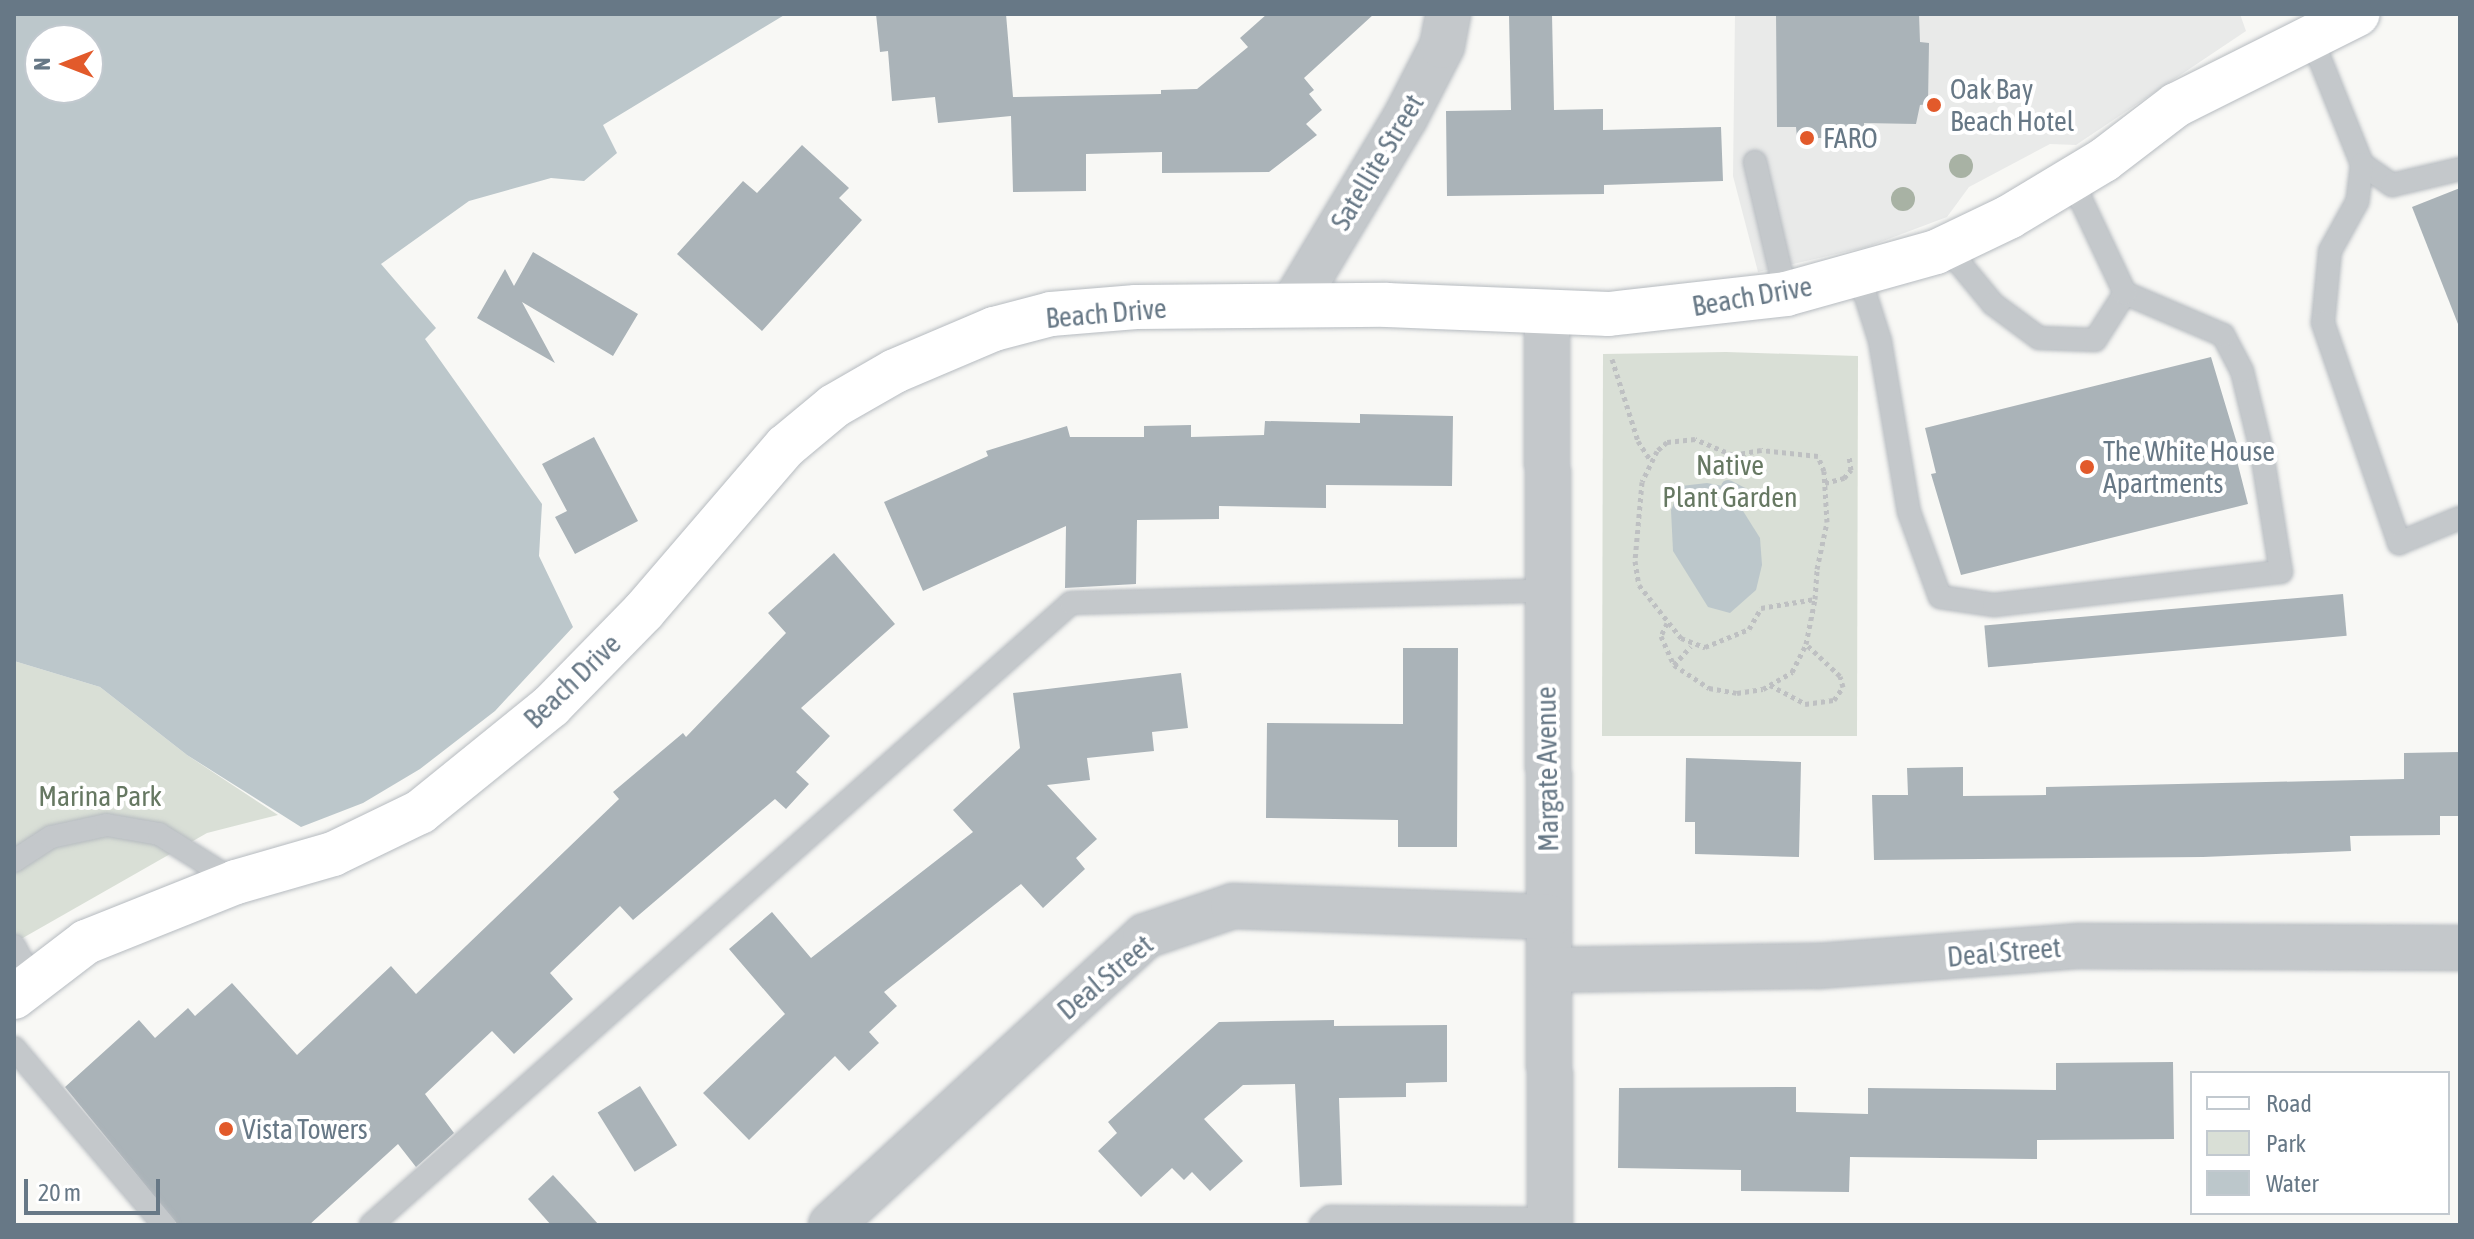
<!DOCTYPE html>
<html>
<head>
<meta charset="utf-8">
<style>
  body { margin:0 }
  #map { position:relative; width:2474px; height:1239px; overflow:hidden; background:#f8f8f5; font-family:"Asap Condensed",sans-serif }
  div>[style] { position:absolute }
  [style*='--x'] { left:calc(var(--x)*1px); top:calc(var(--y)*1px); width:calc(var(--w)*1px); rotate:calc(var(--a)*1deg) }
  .built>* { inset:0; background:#e9eae9 }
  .green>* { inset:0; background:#d9dfd6 }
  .water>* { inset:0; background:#bcc7cb }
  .stream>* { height:14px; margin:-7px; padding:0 7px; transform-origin:7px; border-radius:7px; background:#bcc7cb }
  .building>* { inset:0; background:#aab3b8; transform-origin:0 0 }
  .path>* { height:5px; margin-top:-2.5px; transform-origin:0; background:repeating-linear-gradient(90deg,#bec0c2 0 4px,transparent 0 8px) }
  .roads { filter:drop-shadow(0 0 2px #b6bbc0) drop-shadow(0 0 2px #b6bbc0) }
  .lane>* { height:22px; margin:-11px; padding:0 11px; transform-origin:11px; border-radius:11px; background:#c4c8cb }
  .street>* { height:44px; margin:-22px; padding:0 22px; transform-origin:22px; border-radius:22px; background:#c4c8cb }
  .secondary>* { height:44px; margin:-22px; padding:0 22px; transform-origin:22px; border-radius:22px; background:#fff }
  .trees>* { width:24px; height:24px; margin:-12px; border-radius:50%; background:#a8b2a4 }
  .dots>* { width:22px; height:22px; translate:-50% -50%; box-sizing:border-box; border:4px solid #fff; border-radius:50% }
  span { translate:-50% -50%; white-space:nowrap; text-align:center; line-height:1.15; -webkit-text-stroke:8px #fff; paint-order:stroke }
  .poi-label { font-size:28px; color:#677886 }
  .left { translate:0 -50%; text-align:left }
  .street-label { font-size:28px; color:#677886 }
  .park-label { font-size:28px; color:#667862 }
  .frame { position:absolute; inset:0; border:16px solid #677886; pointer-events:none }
  .legend { position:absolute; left:2190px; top:1071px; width:260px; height:144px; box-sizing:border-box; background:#fff; border:2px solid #c2c9cf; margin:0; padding:10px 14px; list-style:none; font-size:24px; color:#677886 }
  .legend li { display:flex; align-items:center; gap:16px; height:40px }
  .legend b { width:40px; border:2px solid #c2c9cf }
  .north { position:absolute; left:24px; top:24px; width:80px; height:80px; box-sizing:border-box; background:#fff; border:2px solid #c2c9cf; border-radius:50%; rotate:270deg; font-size:22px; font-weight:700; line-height:32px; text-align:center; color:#677886 }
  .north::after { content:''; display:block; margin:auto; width:28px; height:36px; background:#e25a2b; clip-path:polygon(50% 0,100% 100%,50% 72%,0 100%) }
  .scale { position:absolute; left:24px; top:1179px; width:136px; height:36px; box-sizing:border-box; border:4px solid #677886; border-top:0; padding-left:10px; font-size:24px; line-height:28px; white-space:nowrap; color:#677886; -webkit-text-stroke:6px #fff; paint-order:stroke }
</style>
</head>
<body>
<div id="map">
  <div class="built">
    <i style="clip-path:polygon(1735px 14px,2240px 14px,2246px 31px,2076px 145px,2050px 144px,1969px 187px,1947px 217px,1867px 247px,1758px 272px,1733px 176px)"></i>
  </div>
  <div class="green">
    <i style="clip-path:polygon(1726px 352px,1858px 356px,1857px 736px,1602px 736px,1603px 354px)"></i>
    <i style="clip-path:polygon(14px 661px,100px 687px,187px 755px,278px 815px,207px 833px,14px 943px)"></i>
  </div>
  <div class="water">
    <i style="clip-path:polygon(evenodd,14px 14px,786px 14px,603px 125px,617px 153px,584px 181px,551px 178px,469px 201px,381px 264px,436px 328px,425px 339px,542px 504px,539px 556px,573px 627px,495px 711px,420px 769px,363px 803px,301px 827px,187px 755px,100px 687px,14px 661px,14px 14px,40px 40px,88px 40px,88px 88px,40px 88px,40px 40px)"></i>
    <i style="clip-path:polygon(1707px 483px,1728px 487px,1760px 538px,1762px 565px,1756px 590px,1730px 613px,1708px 607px,1673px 551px,1671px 510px,1681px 486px)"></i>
  </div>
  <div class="stream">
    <i style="--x:1728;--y:487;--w:29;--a:27"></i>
    <i style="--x:1754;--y:500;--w:18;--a:-16"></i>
  </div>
  <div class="building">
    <i style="clip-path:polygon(876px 14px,1006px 14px,1013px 97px,1161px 94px,1161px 90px,1197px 89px,1248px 47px,1240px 38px,1267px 14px,1374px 14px,1304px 78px,1314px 90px,1309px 94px,1322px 110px,1306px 124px,1317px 135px,1269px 172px,1162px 173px,1162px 152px,1086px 154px,1086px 191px,1013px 192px,1011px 116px,938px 123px,935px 97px,892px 101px,888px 51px,880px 52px)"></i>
    <i style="clip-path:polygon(1552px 14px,1554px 110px,1603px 109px,1603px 130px,1721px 127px,1723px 181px,1604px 185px,1604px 194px,1447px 196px,1446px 111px,1511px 110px,1509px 15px)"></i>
    <i style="clip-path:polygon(1776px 14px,1919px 14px,1920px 42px,1929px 43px,1928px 104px,1920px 105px,1916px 124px,1864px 123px,1864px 128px,1843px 128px,1843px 138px,1797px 138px,1796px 127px,1777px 127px)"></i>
    <i style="clip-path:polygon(802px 145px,849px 188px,839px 198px,862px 220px,762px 331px,677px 254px,743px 181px,757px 193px)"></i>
    <i style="clip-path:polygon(2460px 188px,2460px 324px,2458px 324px,2412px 207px)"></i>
    <i style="clip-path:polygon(533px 252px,638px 314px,613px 356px,522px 302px,555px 363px,477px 318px,505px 269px,514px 286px)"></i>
    <i style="clip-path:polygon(2211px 357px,2242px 460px,2237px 461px,2248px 504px,1961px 575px,1931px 474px,1936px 473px,1925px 428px)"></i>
    <i style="clip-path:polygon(1360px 414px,1453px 416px,1452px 486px,1326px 485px,1326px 508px,1219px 506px,1219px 519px,1137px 520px,1136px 584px,1065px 588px,1066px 526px,923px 591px,884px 502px,988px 456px,986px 451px,1067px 426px,1070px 437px,1144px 437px,1144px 426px,1191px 425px,1191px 437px,1264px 435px,1265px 421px,1360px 423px)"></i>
    <i style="clip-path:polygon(594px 437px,638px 521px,575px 554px,555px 517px,567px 511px,542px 464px)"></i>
    <i style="clip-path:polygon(834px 553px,895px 624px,801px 708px,830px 736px,796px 772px,809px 784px,786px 809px,775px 799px,633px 920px,620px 906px,550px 973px,573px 999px,514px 1054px,492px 1031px,425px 1094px,454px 1133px,416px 1167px,398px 1144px,309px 1225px,178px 1225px,65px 1087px,139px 1020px,155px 1038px,188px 1008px,195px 1016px,232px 983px,297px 1055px,391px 966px,416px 994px,619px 799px,613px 792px,683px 733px,686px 737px,786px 633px,768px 613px)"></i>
    <i style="left:2343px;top:594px;width:42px;height:360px;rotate:85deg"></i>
    <i style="clip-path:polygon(1403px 648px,1458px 648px,1457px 847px,1398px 847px,1398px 820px,1266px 818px,1267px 723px,1403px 724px)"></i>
    <i style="clip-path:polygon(1181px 673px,1188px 728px,1152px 732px,1154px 751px,1087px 758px,1090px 780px,1047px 785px,1097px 839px,1076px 858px,1085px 869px,1043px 908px,1021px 884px,884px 992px,897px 1006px,869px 1032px,879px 1043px,849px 1071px,835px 1056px,749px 1140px,703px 1093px,785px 1014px,729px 949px,772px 912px,811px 958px,973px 832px,953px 810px,1020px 748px,1013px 693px)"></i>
    <i style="clip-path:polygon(2460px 752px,2460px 816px,2440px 816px,2440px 835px,2350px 836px,2351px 851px,2203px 857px,1874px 860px,1872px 795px,1908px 795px,1907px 768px,1963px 767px,1963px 796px,2046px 795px,2046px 787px,2404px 779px,2404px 753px)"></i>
    <i style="clip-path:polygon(1686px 758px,1801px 762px,1799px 857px,1695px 854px,1695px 822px,1685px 822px)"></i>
    <i style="clip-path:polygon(1334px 1020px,1334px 1026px,1447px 1025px,1447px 1082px,1406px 1083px,1406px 1097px,1339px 1098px,1342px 1185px,1300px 1187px,1295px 1084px,1243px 1085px,1204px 1119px,1243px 1161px,1210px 1191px,1192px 1172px,1184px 1180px,1172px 1168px,1141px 1197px,1098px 1151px,1117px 1133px,1108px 1122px,1219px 1022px)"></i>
    <i style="clip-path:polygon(2173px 1062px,2174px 1139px,2037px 1140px,2037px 1159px,1850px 1157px,1849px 1192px,1741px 1191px,1741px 1170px,1618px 1168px,1619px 1088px,1796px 1087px,1796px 1112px,1868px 1114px,1868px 1088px,2056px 1090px,2056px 1063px)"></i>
    <i style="left:640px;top:1086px;width:70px;height:50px;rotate:58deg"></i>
    <i style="clip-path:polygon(553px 1175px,579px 1203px,599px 1225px,551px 1225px,528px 1199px)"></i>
  </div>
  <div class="path">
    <i style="--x:1612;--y:359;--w:86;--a:72.4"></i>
    <i style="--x:1638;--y:441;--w:24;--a:57"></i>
    <i style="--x:1825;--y:483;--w:20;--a:-15"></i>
    <i style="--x:1844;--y:478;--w:11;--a:-49"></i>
    <i style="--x:1851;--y:470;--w:15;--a:-98"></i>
    <i style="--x:1667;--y:623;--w:14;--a:115"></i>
    <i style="--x:1661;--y:636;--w:32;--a:66"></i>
    <i style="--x:1674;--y:665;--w:42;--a:33.3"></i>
    <i style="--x:1709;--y:688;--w:28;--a:10"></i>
    <i style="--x:1737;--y:693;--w:26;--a:-9"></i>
    <i style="--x:1763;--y:689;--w:34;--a:-30"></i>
    <i style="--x:1792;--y:672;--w:31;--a:-63"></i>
    <i style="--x:1806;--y:644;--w:46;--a:-78.7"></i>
    <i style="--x:1815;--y:599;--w:30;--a:-86"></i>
    <i style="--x:1817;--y:569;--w:48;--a:-78"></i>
    <i style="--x:1827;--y:522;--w:51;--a:-93.4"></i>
    <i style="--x:1824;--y:471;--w:16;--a:-112"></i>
    <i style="--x:1818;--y:456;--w:57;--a:-174"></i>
    <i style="--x:1761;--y:450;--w:28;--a:170"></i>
    <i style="--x:1733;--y:455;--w:41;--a:-157.2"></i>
    <i style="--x:1695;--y:439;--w:28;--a:174"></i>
    <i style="--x:1667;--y:442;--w:13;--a:138"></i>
    <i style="--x:1657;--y:451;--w:34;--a:116"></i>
    <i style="--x:1642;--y:482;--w:79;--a:95.1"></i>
    <i style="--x:1635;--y:561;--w:24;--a:81"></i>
    <i style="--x:1639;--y:585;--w:68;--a:51.6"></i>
    <i style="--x:1681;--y:638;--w:26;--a:21"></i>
    <i style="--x:1705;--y:647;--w:48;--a:-22.2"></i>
    <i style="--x:1749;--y:629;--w:24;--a:-60"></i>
    <i style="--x:1761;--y:608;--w:55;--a:-9.5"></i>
    <i style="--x:1674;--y:665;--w:25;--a:-48"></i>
    <i style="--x:1770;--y:685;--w:40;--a:28"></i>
    <i style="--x:1805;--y:704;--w:29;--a:-8"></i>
    <i style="--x:1834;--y:700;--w:16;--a:-55"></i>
    <i style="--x:1843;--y:687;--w:11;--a:-105"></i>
    <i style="--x:1840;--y:676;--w:47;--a:-136.7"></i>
  </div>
  <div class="roads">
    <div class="lane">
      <i style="--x:2311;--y:37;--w:137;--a:68.1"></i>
      <i style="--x:2362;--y:164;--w:37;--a:35"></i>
      <i style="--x:2392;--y:185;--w:70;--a:-13.2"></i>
      <i style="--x:1755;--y:162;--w:136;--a:76.8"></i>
      <i style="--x:2362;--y:164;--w:38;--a:97"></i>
      <i style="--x:2357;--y:202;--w:56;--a:118.9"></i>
      <i style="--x:2330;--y:251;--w:72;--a:95.6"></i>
      <i style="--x:2323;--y:323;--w:233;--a:70.9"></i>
      <i style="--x:2399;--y:543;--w:66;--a:-22.3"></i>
      <i style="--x:1946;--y:247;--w:74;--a:50.5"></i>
      <i style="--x:1993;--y:304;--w:57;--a:36.5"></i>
      <i style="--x:2039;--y:338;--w:56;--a:2"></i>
      <i style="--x:2095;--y:340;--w:56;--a:-57.4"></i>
      <i style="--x:1859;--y:275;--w:69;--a:72.3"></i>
      <i style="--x:1880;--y:341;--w:173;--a:80.4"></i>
      <i style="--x:1909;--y:512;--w:90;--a:70"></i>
      <i style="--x:1940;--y:597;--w:55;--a:8.4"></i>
      <i style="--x:1994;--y:605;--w:289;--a:-6.6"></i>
      <i style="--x:2281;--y:572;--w:121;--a:-99.1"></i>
      <i style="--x:2262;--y:453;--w:84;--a:-103.7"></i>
      <i style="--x:2242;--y:371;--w:41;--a:-117.8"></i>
      <i style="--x:2223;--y:335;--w:107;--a:-156.8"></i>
      <i style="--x:2125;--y:293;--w:124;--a:-115.3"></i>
      <i style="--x:14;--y:861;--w:44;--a:-33"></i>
      <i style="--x:51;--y:837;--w:57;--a:-12.1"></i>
      <i style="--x:107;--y:825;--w:53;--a:9.8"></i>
      <i style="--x:159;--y:834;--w:91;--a:31.9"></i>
      <i style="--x:14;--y:946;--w:41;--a:62.2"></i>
      <i style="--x:14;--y:1048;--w:232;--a:49.7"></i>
      <i style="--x:371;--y:1225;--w:936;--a:-41.62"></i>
      <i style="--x:1071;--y:603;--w:473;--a:-1.5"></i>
      <i style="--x:1321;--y:1225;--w:12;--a:-42"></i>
      <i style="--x:1330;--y:1217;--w:221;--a:0.5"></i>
    </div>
    <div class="street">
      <i style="--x:1293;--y:305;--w:218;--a:-59.1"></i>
      <i style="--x:1405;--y:118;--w:81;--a:-62.8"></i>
      <i style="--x:1442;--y:46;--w:33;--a:-79"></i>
      <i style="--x:1547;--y:314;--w:911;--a:89.81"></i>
      <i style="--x:1549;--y:970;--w:269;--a:-0.9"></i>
      <i style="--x:1818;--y:966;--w:262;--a:-4.4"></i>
      <i style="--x:2079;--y:946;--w:381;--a:0.3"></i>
      <i style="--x:831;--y:1225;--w:427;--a:-42.6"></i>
      <i style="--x:1145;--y:936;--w:93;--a:-18.8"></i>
      <i style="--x:1233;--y:906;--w:316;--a:2"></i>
    </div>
    <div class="secondary">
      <i style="--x:14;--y:997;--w:91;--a:-37.4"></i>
      <i style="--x:86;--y:942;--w:162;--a:-21.8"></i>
      <i style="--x:236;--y:882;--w:101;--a:-16.1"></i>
      <i style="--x:333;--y:854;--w:97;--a:-25.8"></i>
      <i style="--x:420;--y:812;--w:169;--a:-39"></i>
      <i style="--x:551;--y:706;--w:132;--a:-45.6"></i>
      <i style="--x:643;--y:612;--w:219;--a:-49.3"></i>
      <i style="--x:786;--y:446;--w:62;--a:-39.8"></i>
      <i style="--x:834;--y:406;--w:70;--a:-29.8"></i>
      <i style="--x:895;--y:371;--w:108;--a:-23"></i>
      <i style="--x:994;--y:329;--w:59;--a:-14.7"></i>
      <i style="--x:1051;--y:314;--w:85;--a:-4.7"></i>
      <i style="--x:1136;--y:307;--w:251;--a:-0.5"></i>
      <i style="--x:1387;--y:305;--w:222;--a:2.3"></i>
      <i style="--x:1609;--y:314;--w:178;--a:-6.4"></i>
      <i style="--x:1786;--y:294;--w:156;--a:-15.6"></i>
      <i style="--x:1936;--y:252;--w:81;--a:-25.6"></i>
      <i style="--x:2009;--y:217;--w:111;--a:-31"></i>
      <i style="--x:2104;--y:160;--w:91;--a:-37.4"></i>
      <i style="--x:2176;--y:105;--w:203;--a:-26.6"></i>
    </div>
  </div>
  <div class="trees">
    <i style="left:1961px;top:166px"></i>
    <i style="left:1903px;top:199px"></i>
  </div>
  <div class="dots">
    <i style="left:1934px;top:105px;background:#e25a2b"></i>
    <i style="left:1807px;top:138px;background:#e25a2b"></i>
    <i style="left:2087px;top:467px;background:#e25a2b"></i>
    <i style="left:226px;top:1129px;background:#e25a2b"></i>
  </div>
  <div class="poi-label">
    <span class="left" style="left:1950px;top:105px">Oak Bay<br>Beach Hotel</span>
    <span class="left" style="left:1823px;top:138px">FARO</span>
    <span class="left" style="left:2103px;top:467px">The White House<br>Apartments</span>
    <span class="left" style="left:242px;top:1129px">Vista Towers</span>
  </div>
  <div class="street-label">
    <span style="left:1377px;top:162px;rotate:-59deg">Satellite Street</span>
    <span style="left:1752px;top:296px;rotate:-10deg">Beach Drive</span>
    <span style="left:1106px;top:313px;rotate:-5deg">Beach Drive</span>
    <span style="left:572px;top:681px;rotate:-44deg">Beach Drive</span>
    <span style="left:1547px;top:769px;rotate:-91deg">Margate Avenue</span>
    <span style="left:2004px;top:952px;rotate:-5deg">Deal Street</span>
    <span style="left:1105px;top:977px;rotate:-40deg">Deal Street</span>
  </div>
  <div class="park-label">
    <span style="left:1730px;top:481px">Native<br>Plant Garden</span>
    <span style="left:100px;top:796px">Marina Park</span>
  </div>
  <div class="frame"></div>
  <ul class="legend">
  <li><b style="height:10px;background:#fff"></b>Road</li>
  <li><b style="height:22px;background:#d9dfd6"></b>Park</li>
  <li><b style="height:22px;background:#bcc7cb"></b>Water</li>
  </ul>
  <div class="north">N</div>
  <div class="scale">20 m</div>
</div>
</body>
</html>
